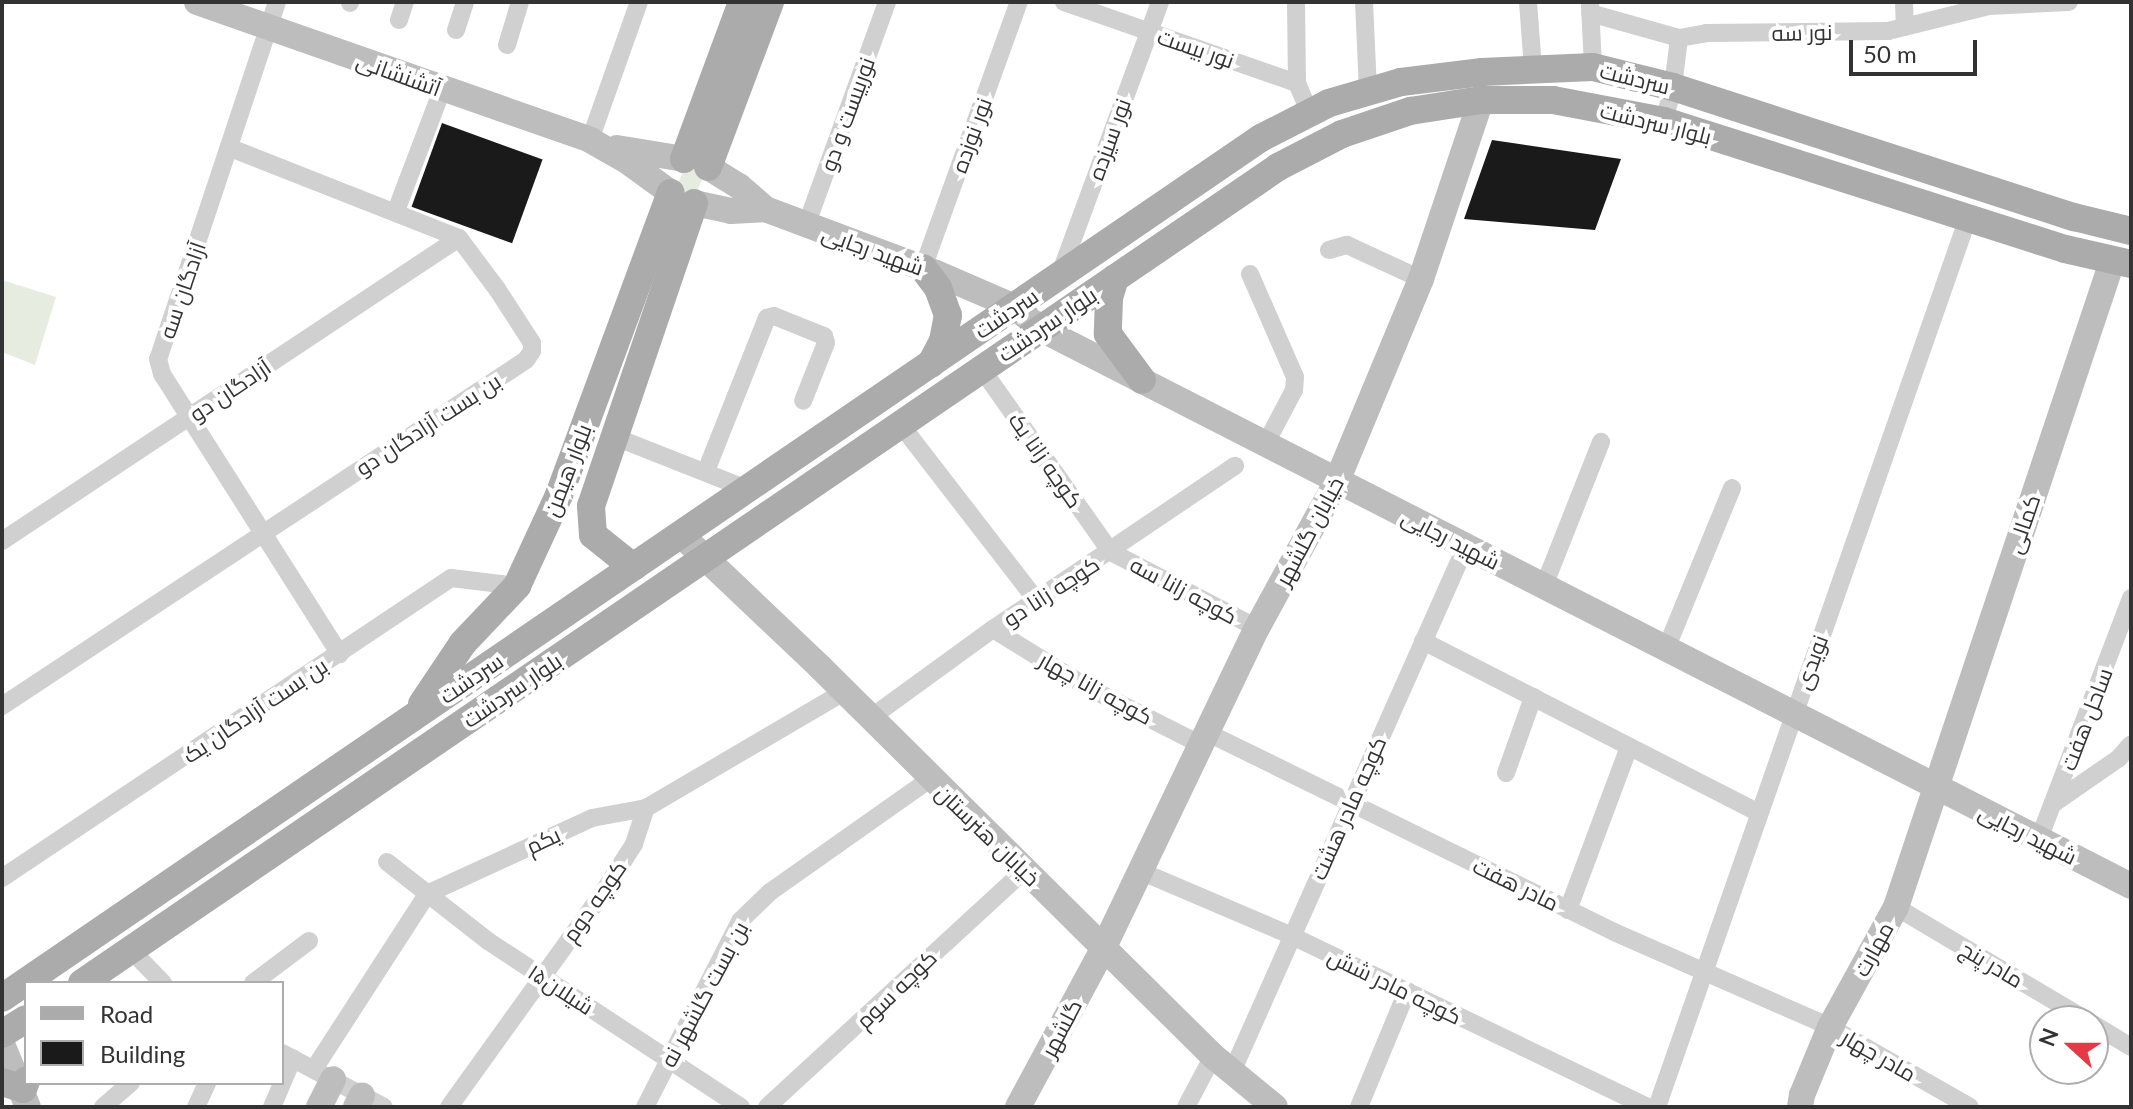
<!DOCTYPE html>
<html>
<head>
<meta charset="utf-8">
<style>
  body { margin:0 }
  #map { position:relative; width:2133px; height:1109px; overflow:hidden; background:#fff; font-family:Lato,Cairo,sans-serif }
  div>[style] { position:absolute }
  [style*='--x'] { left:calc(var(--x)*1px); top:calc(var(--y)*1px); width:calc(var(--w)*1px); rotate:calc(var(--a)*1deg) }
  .green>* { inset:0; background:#e6ecdf }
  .building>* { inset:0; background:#1a1a1a; transform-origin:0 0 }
  .street>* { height:18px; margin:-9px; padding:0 9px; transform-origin:9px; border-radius:9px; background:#d0d0d0 }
  .secondary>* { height:26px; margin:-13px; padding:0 13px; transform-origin:13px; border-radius:13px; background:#bdbdbd }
  .primary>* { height:28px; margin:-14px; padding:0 14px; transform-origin:14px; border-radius:14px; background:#ababab }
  span { translate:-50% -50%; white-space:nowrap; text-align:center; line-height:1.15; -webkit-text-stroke:8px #fff; paint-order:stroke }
  .street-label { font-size:22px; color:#333 }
  .frame { position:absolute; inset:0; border:4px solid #333; pointer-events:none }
  .legend { position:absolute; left:24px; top:981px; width:260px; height:104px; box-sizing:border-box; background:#fff; border:2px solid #adadad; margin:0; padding:10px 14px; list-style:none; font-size:24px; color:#333 }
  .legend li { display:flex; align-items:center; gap:16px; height:40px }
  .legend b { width:40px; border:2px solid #adadad }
  .north { position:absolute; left:2029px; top:1005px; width:80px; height:80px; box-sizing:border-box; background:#fff; border:2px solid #adadad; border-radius:50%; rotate:291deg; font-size:22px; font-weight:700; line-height:32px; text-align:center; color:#333 }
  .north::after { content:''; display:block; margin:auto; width:28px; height:36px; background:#e63946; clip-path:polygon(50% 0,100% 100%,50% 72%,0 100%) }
  .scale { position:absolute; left:1849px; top:40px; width:128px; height:36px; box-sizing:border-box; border:4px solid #333; border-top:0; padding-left:10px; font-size:24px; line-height:28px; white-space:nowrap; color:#333; -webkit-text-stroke:6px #fff; paint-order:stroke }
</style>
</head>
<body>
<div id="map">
  <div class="green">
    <i style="clip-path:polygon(692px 165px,703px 175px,702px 180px,696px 193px,683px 194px,679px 181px,685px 168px)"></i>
    <i style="clip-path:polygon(2px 280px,56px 297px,35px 365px,2px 352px)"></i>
  </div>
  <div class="building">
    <i style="left:442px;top:123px;width:107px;height:89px;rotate:20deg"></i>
    <i style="clip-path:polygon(1492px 140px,1621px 159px,1595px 230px,1464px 219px)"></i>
  </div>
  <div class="street">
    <i style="--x:277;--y:2;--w:376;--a:108.4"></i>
    <i style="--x:158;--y:359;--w:16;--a:75"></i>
    <i style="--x:162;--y:374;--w:332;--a:57.6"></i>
    <i style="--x:1064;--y:2;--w:247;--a:19.2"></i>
    <i style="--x:1297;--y:83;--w:33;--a:67"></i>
    <i style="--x:1296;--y:2;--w:81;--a:89.3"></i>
    <i style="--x:1364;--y:2;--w:88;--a:87.4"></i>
    <i style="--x:1528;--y:2;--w:67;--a:85.7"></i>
    <i style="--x:1904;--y:2;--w:25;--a:88"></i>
    <i style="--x:350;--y:3;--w:1;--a:-90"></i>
    <i style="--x:1590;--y:5;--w:62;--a:87.2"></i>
    <i style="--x:1590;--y:13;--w:92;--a:15.7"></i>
    <i style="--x:399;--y:20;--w:19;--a:-72"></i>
    <i style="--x:456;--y:30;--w:29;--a:-72"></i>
    <i style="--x:507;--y:45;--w:45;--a:-73.2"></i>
    <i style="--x:1664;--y:121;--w:35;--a:-75"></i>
    <i style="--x:1673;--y:87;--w:49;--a:-83"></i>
    <i style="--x:1679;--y:38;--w:27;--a:-10"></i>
    <i style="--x:1706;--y:33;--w:182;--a:-0.6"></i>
    <i style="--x:1888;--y:31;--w:104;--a:-13.9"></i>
    <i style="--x:1989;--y:6;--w:80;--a:-2.9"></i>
    <i style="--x:590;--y:140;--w:146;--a:-70.5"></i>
    <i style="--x:396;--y:211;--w:129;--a:-69.2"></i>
    <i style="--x:806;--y:226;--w:238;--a:-70.1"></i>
    <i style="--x:1329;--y:250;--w:19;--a:-16"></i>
    <i style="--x:1347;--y:245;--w:81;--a:24.7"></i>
    <i style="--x:923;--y:268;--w:283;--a:-70.2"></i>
    <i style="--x:1060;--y:274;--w:290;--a:-69.8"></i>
    <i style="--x:1250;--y:274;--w:112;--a:66.4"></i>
    <i style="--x:1295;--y:377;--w:13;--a:94"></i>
    <i style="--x:1294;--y:390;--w:60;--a:117.8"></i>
    <i style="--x:981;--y:368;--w:225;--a:54.8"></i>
    <i style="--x:1111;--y:552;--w:165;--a:27.5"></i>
    <i style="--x:901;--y:425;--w:224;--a:52.3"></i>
    <i style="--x:615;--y:437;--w:142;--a:21.5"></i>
    <i style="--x:706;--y:471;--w:165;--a:-68.3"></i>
    <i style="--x:767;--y:318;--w:7;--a:-16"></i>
    <i style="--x:774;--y:316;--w:54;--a:21.8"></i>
    <i style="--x:824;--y:336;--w:7;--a:74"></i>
    <i style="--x:826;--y:343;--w:62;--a:111.6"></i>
    <i style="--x:2;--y:541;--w:548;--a:-33.55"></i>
    <i style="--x:1544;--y:586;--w:155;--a:-68.4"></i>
    <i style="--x:993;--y:629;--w:108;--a:31.8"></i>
    <i style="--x:1085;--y:686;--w:129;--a:26.8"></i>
    <i style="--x:1423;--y:641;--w:377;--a:27.1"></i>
    <i style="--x:1666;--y:649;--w:174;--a:-67.7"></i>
    <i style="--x:2;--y:706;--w:628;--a:-33.44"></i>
    <i style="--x:526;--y:360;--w:11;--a:-56"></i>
    <i style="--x:532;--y:351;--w:8;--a:-90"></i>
    <i style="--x:532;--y:343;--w:64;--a:-122.9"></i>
    <i style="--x:497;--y:289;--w:64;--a:-126.7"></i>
    <i style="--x:459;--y:238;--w:246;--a:-158.5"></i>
    <i style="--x:869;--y:719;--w:153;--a:-36"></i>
    <i style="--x:993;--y:629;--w:292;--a:-34"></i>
    <i style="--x:1206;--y:732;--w:454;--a:26.1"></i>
    <i style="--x:1614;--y:932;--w:236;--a:23.7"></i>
    <i style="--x:1830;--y:1027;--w:161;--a:29.7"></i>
    <i style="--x:1506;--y:773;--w:81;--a:-70.4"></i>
    <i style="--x:2054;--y:803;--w:79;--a:-34.7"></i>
    <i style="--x:2119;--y:758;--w:18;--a:-49"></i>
    <i style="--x:2039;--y:839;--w:258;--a:-69.1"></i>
    <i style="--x:387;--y:862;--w:128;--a:38"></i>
    <i style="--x:488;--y:941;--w:303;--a:33.3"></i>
    <i style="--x:1140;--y:871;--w:163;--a:23.1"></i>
    <i style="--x:1290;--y:935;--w:396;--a:25.7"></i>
    <i style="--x:2;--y:878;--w:540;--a:-33.75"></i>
    <i style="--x:451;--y:578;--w:66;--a:6.9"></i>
    <i style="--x:1896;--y:907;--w:223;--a:30.7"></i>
    <i style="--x:1568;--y:910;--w:174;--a:-69.5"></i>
    <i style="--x:131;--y:950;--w:46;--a:45.9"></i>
    <i style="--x:253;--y:983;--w:70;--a:-36.9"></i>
    <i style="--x:2093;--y:1024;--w:44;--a:31.2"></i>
    <i style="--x:282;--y:1053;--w:115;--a:27.9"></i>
    <i style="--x:314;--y:1069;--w:208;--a:-57.1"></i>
    <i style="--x:427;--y:894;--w:182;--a:-24.7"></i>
    <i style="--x:592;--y:818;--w:55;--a:-10.5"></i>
    <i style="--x:646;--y:808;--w:227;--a:-30.4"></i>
    <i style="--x:1232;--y:1072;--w:576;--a:-66.02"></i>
    <i style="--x:103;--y:1107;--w:37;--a:-41"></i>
    <i style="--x:196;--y:1107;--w:26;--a:-65"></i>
    <i style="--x:272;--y:1107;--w:53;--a:-66.8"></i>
    <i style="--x:449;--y:1107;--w:266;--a:-54.3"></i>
    <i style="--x:604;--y:891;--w:56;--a:-57.4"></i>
    <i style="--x:634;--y:844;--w:38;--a:-72"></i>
    <i style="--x:645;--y:1107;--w:209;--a:-62.9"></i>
    <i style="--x:740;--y:921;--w:42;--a:-44"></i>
    <i style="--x:770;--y:892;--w:196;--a:-35.2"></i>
    <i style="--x:767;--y:1107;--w:349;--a:-42.6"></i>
    <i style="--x:1186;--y:1107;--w:58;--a:-62.1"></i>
    <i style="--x:1359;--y:1107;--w:126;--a:-67.5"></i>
    <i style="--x:1657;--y:1107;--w:942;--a:-70.72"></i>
  </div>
  <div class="secondary">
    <i style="--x:197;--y:2;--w:417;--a:19.3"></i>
    <i style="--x:590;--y:140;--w:43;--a:29.6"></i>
    <i style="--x:627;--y:161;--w:54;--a:36"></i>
    <i style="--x:617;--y:148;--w:68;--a:9.3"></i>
    <i style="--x:708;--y:167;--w:36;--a:32"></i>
    <i style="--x:739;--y:186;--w:35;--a:41"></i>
    <i style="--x:765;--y:209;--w:183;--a:20.5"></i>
    <i style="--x:936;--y:273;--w:86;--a:23.3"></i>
    <i style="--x:1015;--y:307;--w:34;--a:40"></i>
    <i style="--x:1041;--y:329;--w:1224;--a:27.07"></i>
    <i style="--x:694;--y:203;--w:38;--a:12"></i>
    <i style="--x:731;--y:211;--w:34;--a:-3"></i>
    <i style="--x:681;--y:535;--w:192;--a:43.5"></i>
    <i style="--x:820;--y:667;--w:553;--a:44.71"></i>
    <i style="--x:1213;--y:1056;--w:80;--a:39.4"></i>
    <i style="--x:2;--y:1044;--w:68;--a:67.6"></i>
    <i style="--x:319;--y:1107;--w:31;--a:-63"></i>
    <i style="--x:356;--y:1107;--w:13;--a:-63"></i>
    <i style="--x:1018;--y:1107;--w:179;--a:-61.7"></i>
    <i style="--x:1103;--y:949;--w:356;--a:-64.4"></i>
    <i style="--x:1257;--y:628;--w:167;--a:-61.4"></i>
    <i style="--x:1337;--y:481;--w:219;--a:-67.4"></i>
    <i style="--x:1421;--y:279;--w:189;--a:-71.5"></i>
    <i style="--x:1800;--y:1107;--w:12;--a:-81"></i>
    <i style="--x:1802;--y:1095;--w:74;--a:-67.6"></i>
    <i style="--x:1830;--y:1027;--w:137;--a:-61.2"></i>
    <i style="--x:1896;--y:907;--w:680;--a:-71.49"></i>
  </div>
  <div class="primary">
    <i style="--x:684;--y:159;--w:167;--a:-69.7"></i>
    <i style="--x:708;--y:167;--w:176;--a:-69.4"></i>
    <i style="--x:923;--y:268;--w:25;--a:53"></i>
    <i style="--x:938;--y:288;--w:29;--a:70"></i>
    <i style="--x:948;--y:315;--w:26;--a:101"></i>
    <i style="--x:943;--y:341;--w:26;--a:118"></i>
    <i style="--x:1115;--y:278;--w:21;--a:107"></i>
    <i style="--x:1109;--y:298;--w:36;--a:92"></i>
    <i style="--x:1108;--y:334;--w:57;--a:53.5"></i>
    <i style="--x:633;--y:567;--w:51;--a:-141.3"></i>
    <i style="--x:593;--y:535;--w:29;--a:-94"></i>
    <i style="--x:591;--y:506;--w:320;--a:-71.2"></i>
    <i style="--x:422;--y:704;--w:73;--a:-56.1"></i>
    <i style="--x:463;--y:643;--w:79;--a:-46.5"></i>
    <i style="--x:517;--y:586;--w:100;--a:-65.2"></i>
    <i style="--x:559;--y:495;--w:322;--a:-69.7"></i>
    <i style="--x:82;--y:983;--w:1448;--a:-34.3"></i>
    <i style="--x:1278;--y:167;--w:72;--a:-27.3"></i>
    <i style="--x:1342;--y:134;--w:72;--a:-18.7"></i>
    <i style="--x:1410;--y:111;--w:72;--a:-8.8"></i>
    <i style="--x:1481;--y:100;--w:72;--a:0"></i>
    <i style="--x:1553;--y:100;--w:113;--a:10.7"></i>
    <i style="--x:1664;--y:121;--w:421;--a:17.7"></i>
    <i style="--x:2065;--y:249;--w:68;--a:12.8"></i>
    <i style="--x:2;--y:998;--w:1525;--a:-34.34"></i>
    <i style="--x:1261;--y:138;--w:76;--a:-27.2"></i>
    <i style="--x:1329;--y:103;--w:75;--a:-16.3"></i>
    <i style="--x:1401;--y:82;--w:82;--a:-7"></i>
    <i style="--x:1482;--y:72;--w:111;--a:-2.6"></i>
    <i style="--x:1593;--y:67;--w:82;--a:14"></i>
    <i style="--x:1673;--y:87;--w:422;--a:18"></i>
    <i style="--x:2074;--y:217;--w:59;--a:13.8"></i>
    <i style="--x:2;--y:1034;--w:28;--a:-32"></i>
    <i style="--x:2;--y:1082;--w:22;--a:18"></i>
    <i style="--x:23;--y:1089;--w:9;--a:-69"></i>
  </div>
  <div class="street-label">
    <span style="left:1802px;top:32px;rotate:-1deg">نور سه</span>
    <span style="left:1196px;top:48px;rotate:19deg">نور بیست</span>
    <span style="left:399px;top:74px;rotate:20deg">آتشنشانی</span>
    <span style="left:1635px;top:78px;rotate:14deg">سردشت</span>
    <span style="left:847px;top:114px;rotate:-70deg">نوربیست و دو</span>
    <span style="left:1656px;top:123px;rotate:14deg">بلوار سردشت</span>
    <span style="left:971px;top:135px;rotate:-70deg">نور نوزده</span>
    <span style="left:1109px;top:139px;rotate:-70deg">نور سیزده</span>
    <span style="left:873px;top:250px;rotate:20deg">شهید رجایی</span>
    <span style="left:182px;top:290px;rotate:-71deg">آزادگان سه</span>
    <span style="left:1006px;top:313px;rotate:-34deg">سردشت</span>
    <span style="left:1047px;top:324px;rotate:-34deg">بلوار سردشت</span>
    <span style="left:230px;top:390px;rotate:-34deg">آزادگان دو</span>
    <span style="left:428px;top:424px;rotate:-33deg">بن بست آزادگان دو</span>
    <span style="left:1046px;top:460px;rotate:55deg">کوچه زانا یک</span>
    <span style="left:567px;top:470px;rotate:-69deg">بلوار هیمن</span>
    <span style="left:2023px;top:524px;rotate:-71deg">کمالی</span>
    <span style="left:1309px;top:531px;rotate:-62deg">خیابان گلشهر</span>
    <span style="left:1451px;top:539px;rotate:27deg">شهید رجایی</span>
    <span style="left:1184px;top:590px;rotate:28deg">کوچه زانا سه</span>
    <span style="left:1051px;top:591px;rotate:-33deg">کوچه زانا دو</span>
    <span style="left:1811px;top:662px;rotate:-70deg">نویدی</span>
    <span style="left:471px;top:678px;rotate:-34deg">سردشت</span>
    <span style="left:1096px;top:688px;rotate:29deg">کوچه زانا چهار</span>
    <span style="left:512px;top:690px;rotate:-34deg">بلوار سردشت</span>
    <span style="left:255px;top:710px;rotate:-34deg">بن بست آزادگان یک</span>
    <span style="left:2086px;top:719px;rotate:-69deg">ساحل هفت</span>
    <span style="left:1348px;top:808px;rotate:-66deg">کوچه مادر هشت</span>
    <span style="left:2028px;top:834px;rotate:27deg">شهید رجایی</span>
    <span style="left:988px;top:835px;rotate:44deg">خیابان هنرستان</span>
    <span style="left:543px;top:840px;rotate:-25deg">یکم</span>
    <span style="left:1516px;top:884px;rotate:26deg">مادر هفت</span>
    <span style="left:594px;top:901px;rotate:-55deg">کوچه دوم</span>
    <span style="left:1873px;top:949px;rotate:-61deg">مهارت</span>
    <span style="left:1992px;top:964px;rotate:31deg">مادر پنج</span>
    <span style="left:1395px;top:986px;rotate:26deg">کوچه مادر شش</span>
    <span style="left:561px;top:989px;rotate:33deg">شیلان۱۵</span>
    <span style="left:896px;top:989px;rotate:-44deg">کوچه سوم</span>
    <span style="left:704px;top:994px;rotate:-62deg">بن بست گلشهر نه</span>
    <span style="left:1061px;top:1028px;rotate:-62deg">گلشهر</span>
    <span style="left:1879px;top:1055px;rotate:30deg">مادر چهار</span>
  </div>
  <div class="frame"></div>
  <ul class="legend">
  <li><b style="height:10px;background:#ababab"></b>Road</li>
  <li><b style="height:22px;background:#1a1a1a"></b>Building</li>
  </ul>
  <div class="north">N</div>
  <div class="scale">50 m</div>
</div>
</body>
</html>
